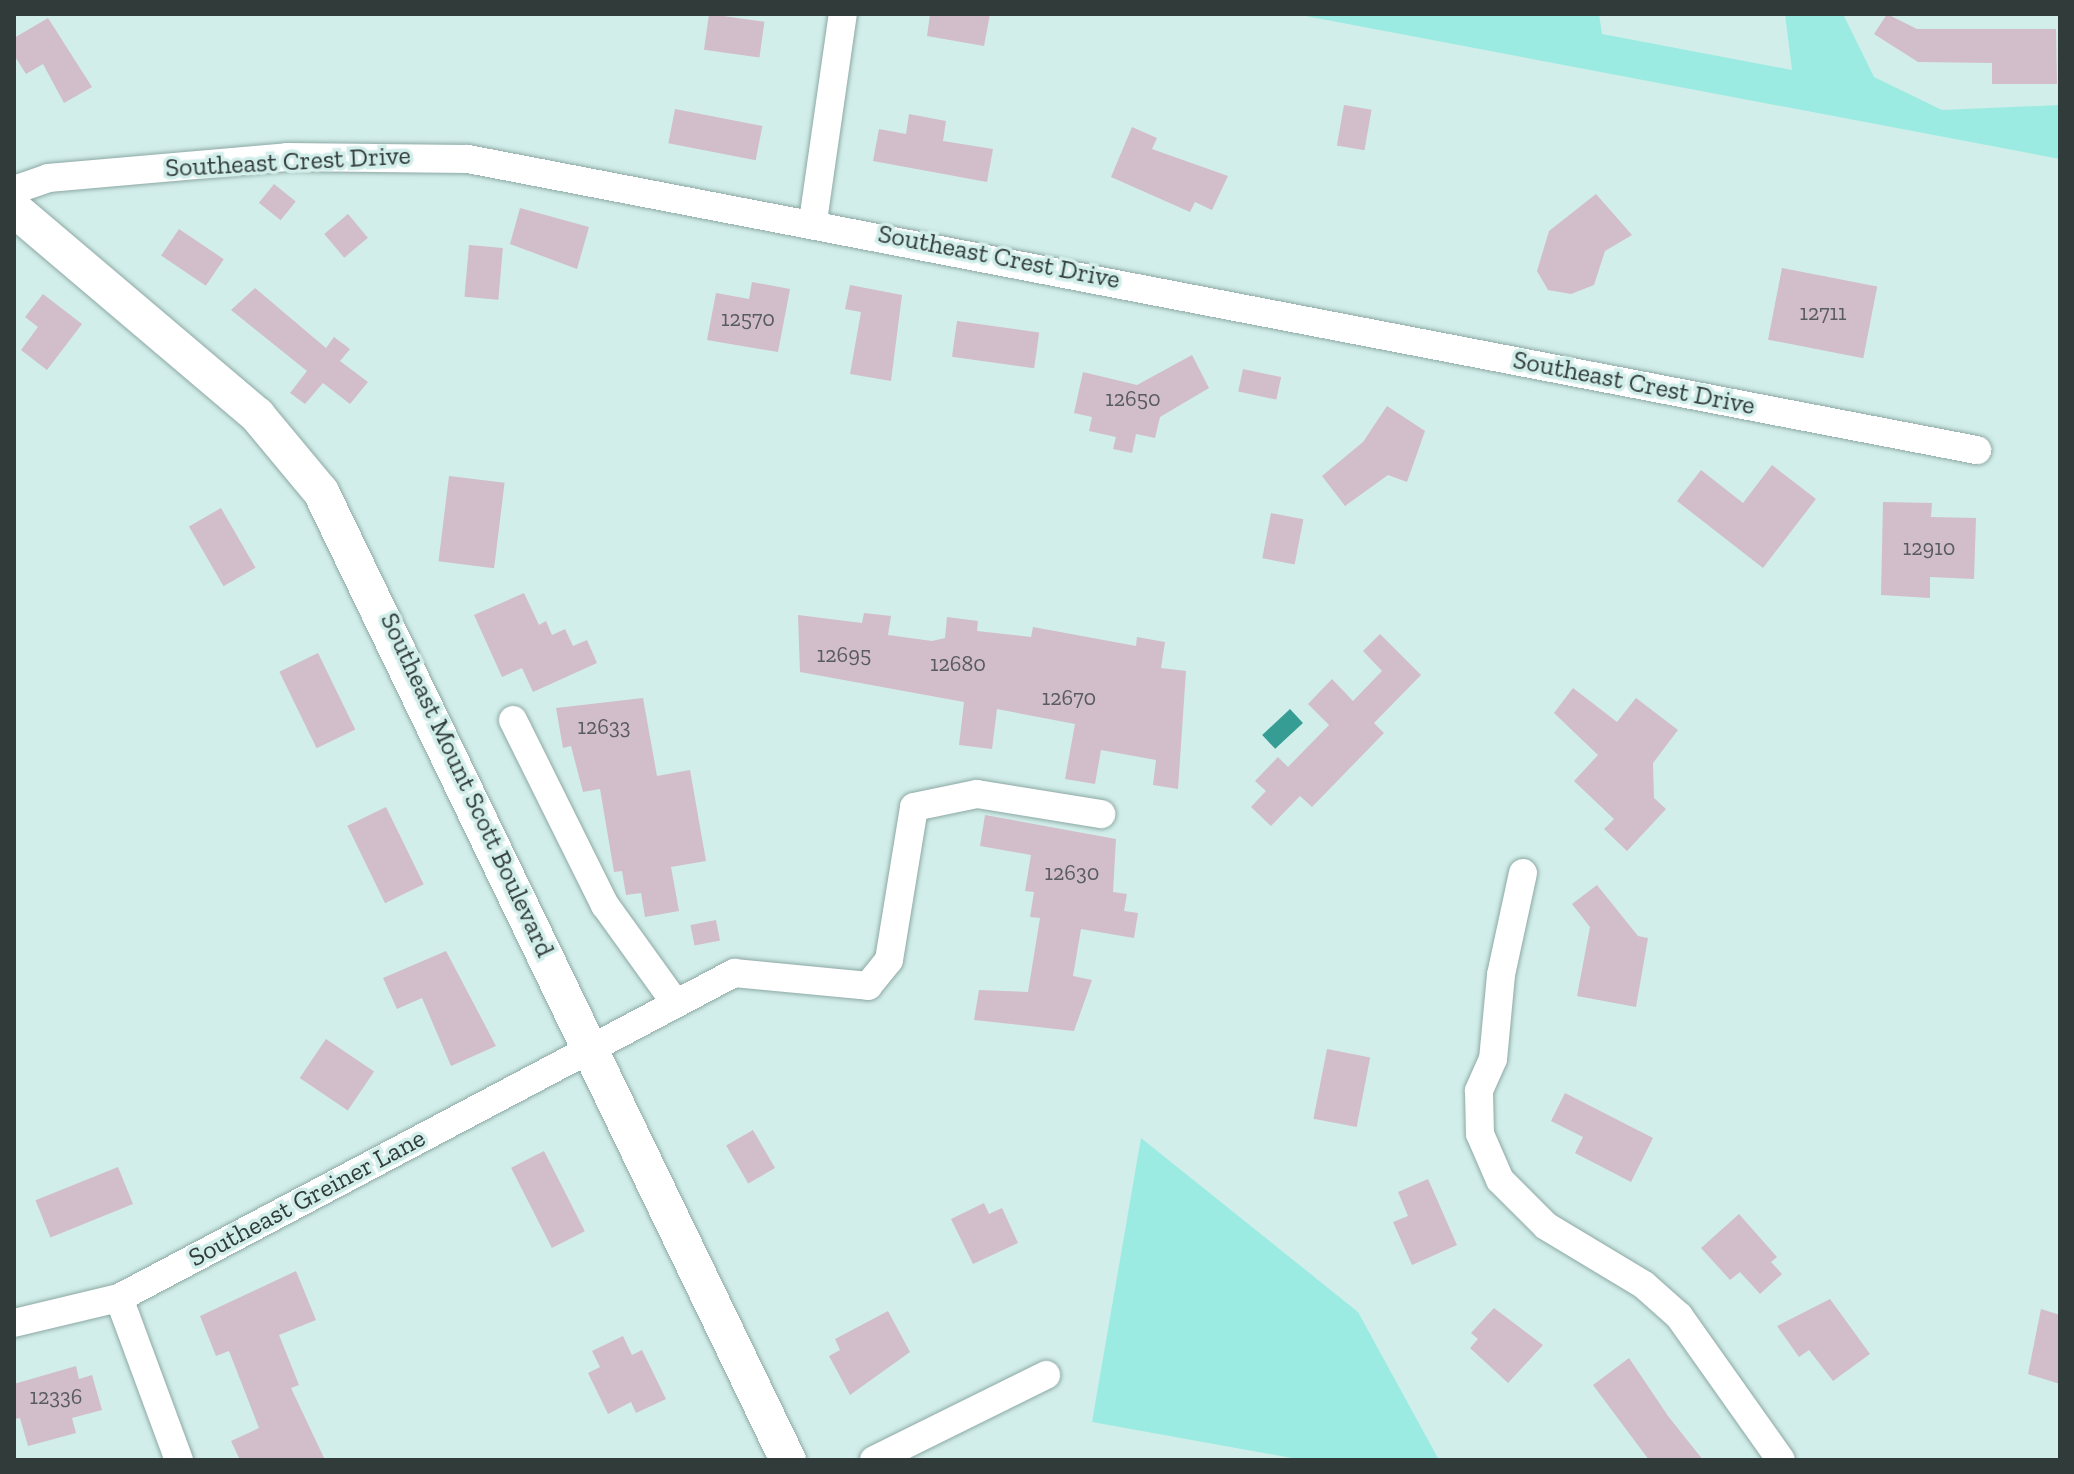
<!DOCTYPE html>
<html>
<head>
<meta charset="utf-8">
<style>
  body { margin:0 }
  #map { position:relative; width:2074px; height:1474px; overflow:hidden; background:#d2eeea; font-family:"Zilla Slab",serif }
  div>[style] { position:absolute }
  [style*='--x'] { left:calc(var(--x)*1px); top:calc(var(--y)*1px); width:calc(var(--w)*1px); rotate:calc(var(--a)*1deg) }
  .green>* { inset:0; background:#9cebe2 }
  .water>* { inset:0; background:#369d94; transform-origin:0 0 }
  .building>* { inset:0; background:#d2bdcb; transform-origin:0 0 }
  .roads { filter:drop-shadow(0 0 2px #8da8a4) drop-shadow(0 0 2px #8da8a4) }
  .minor>* { height:28px; margin:-14px; padding:0 14px; transform-origin:14px; border-radius:14px; background:#fff }
  .major>* { height:36px; margin:-18px; padding:0 18px; transform-origin:18px; border-radius:18px; background:#fff }
  span { translate:-50% -50%; white-space:nowrap; text-align:center; line-height:1.15; -webkit-text-stroke:7px #d2eeea; paint-order:stroke }
  .number-label { font-size:22px; color:#585c5e }
  .number-label span { -webkit-text-stroke-width:0 }
  .street-label { font-size:26px; color:#303b3a }
  .frame { position:absolute; inset:0; border:16px solid #303b3a; pointer-events:none }
</style>
</head>
<body>
<div id="map">
  <div class="green">
    <i style="clip-path:polygon(1295px 14px,1599px 14px,1602px 34px,1792px 70px,1785px 14px,1843px 14px,1874px 77px,1942px 110px,2060px 105px,2060px 159px)"></i>
    <i style="clip-path:polygon(1141px 1138px,1358px 1312px,1439px 1460px,1303px 1460px,1092px 1422px)"></i>
  </div>
  <div class="water">
    <i style="left:1290px;top:709px;width:19px;height:38px;rotate:47deg"></i>
  </div>
  <div class="building">
    <i style="left:709px;top:14px;width:56px;height:36px;rotate:8deg"></i>
    <i style="clip-path:polygon(930px 14px,990px 14px,984px 46px,927px 36px)"></i>
    <i style="clip-path:polygon(1887px 14px,1917px 29px,2056px 29px,2057px 84px,1992px 84px,1992px 63px,1918px 62px,1874px 34px)"></i>
    <i style="clip-path:polygon(48px 18px,92px 87px,64px 103px,43px 64px,26px 74px,14px 55px,14px 38px)"></i>
    <i style="left:1344px;top:105px;width:28px;height:41px;rotate:10deg"></i>
    <i style="left:675px;top:109px;width:89px;height:35px;rotate:11deg"></i>
    <i style="clip-path:polygon(909px 114px,946px 121px,943px 141px,993px 149px,987px 182px,873px 161px,879px 129px,906px 134px)"></i>
    <i style="clip-path:polygon(1132px 127px,1157px 138px,1152px 149px,1228px 176px,1212px 210px,1195px 202px,1190px 212px,1111px 177px)"></i>
    <i style="left:274px;top:184px;width:28px;height:24px;rotate:39deg"></i>
    <i style="clip-path:polygon(1596px 194px,1632px 235px,1605px 251px,1594px 285px,1571px 294px,1548px 290px,1537px 271px,1549px 231px)"></i>
    <i style="clip-path:polygon(520px 208px,589px 227px,577px 269px,510px 244px)"></i>
    <i style="left:348px;top:214px;width:31px;height:31px;rotate:50deg"></i>
    <i style="left:179px;top:229px;width:54px;height:32px;rotate:34deg"></i>
    <i style="left:469px;top:245px;width:34px;height:52px;rotate:5deg"></i>
    <i style="left:1782px;top:268px;width:97px;height:73px;rotate:11deg"></i>
    <i style="clip-path:polygon(752px 282px,790px 289px,778px 352px,707px 340px,716px 293px,749px 299px)"></i>
    <i style="clip-path:polygon(850px 285px,902px 295px,891px 381px,850px 374px,861px 312px,845px 309px)"></i>
    <i style="clip-path:polygon(255px 288px,326px 348px,334px 337px,350px 349px,340px 361px,368px 382px,350px 404px,323px 383px,305px 404px,290px 393px,307px 371px,231px 310px)"></i>
    <i style="clip-path:polygon(43px 294px,82px 324px,47px 370px,21px 350px,38px 327px,25px 317px)"></i>
    <i style="left:957px;top:321px;width:83px;height:36px;rotate:8deg"></i>
    <i style="clip-path:polygon(1192px 355px,1209px 388px,1160px 417px,1155px 438px,1136px 434px,1132px 453px,1113px 449px,1116px 437px,1089px 431px,1092px 417px,1074px 413px,1083px 372px,1137px 385px)"></i>
    <i style="left:1243px;top:369px;width:39px;height:23px;rotate:12deg"></i>
    <i style="clip-path:polygon(1387px 406px,1425px 431px,1407px 482px,1388px 475px,1345px 506px,1322px 476px,1363px 442px)"></i>
    <i style="clip-path:polygon(1772px 465px,1816px 499px,1763px 568px,1677px 501px,1701px 470px,1743px 503px)"></i>
    <i style="left:449px;top:476px;width:56px;height:86px;rotate:7deg"></i>
    <i style="clip-path:polygon(1883px 502px,1932px 503px,1931px 517px,1976px 518px,1974px 579px,1930px 577px,1930px 598px,1881px 595px)"></i>
    <i style="left:221px;top:508px;width:69px;height:37px;rotate:60deg"></i>
    <i style="left:1271px;top:513px;width:33px;height:46px;rotate:11deg"></i>
    <i style="clip-path:polygon(524px 593px,539px 625px,546px 621px,552px 635px,565px 629px,573px 646px,587px 640px,597px 663px,533px 692px,522px 668px,502px 677px,474px 615px)"></i>
    <i style="clip-path:polygon(864px 613px,891px 616px,888px 635px,932px 641px,945px 638px,947px 617px,978px 621px,977px 631px,1031px 637px,1033px 627px,1136px 646px,1137px 637px,1165px 642px,1161px 668px,1186px 671px,1178px 789px,1153px 785px,1156px 760px,1101px 750px,1095px 784px,1065px 779px,1075px 724px,997px 709px,992px 749px,959px 745px,964px 702px,800px 672px,798px 615px,862px 623px)"></i>
    <i style="clip-path:polygon(1380px 634px,1421px 675px,1374px 723px,1384px 733px,1312px 807px,1300px 796px,1271px 826px,1251px 807px,1266px 791px,1255px 781px,1278px 757px,1288px 767px,1329px 725px,1308px 704px,1332px 679px,1353px 701px,1382px 671px,1363px 651px)"></i>
    <i style="left:318px;top:653px;width:85px;height:43px;rotate:64deg"></i>
    <i style="clip-path:polygon(1573px 688px,1617px 722px,1636px 698px,1678px 730px,1653px 763px,1654px 798px,1666px 809px,1627px 851px,1604px 829px,1614px 819px,1574px 781px,1598px 755px,1554px 713px)"></i>
    <i style="clip-path:polygon(643px 698px,657px 776px,690px 770px,706px 861px,671px 867px,679px 911px,645px 917px,641px 893px,626px 895px,622px 871px,614px 872px,600px 789px,583px 792px,571px 746px,563px 748px,556px 708px)"></i>
    <i style="left:386px;top:807px;width:86px;height:43px;rotate:64deg"></i>
    <i style="clip-path:polygon(985px 815px,1116px 839px,1113px 892px,1127px 894px,1124px 911px,1138px 913px,1134px 938px,1081px 929px,1073px 976px,1092px 980px,1074px 1031px,974px 1020px,979px 990px,1028px 992px,1040px 918px,1030px 917px,1034px 892px,1025px 891px,1031px 855px,980px 846px)"></i>
    <i style="clip-path:polygon(1597px 885px,1638px 936px,1648px 938px,1636px 1007px,1577px 996px,1590px 927px,1572px 904px)"></i>
    <i style="left:716px;top:920px;width:21px;height:26px;rotate:79deg"></i>
    <i style="clip-path:polygon(446px 951px,496px 1046px,451px 1066px,422px 998px,397px 1009px,383px 978px)"></i>
    <i style="left:326px;top:1039px;width:58px;height:47px;rotate:34deg"></i>
    <i style="left:1327px;top:1049px;width:44px;height:71px;rotate:11deg"></i>
    <i style="clip-path:polygon(1565px 1093px,1653px 1138px,1631px 1182px,1575px 1153px,1583px 1137px,1551px 1121px)"></i>
    <i style="left:753px;top:1130px;width:44px;height:31px;rotate:60deg"></i>
    <i style="left:544px;top:1151px;width:90px;height:37px;rotate:63deg"></i>
    <i style="left:118px;top:1167px;width:40px;height:89px;rotate:68deg"></i>
    <i style="clip-path:polygon(1428px 1179px,1457px 1245px,1412px 1265px,1393px 1222px,1408px 1216px,1398px 1192px)"></i>
    <i style="clip-path:polygon(984px 1203px,989px 1214px,1002px 1208px,1018px 1243px,973px 1264px,951px 1219px)"></i>
    <i style="clip-path:polygon(1739px 1214px,1777px 1257px,1771px 1262px,1782px 1274px,1760px 1294px,1740px 1272px,1730px 1280px,1701px 1248px)"></i>
    <i style="clip-path:polygon(296px 1271px,316px 1320px,279px 1335px,299px 1385px,291px 1388px,325px 1460px,240px 1460px,231px 1441px,259px 1428px,229px 1351px,216px 1356px,200px 1316px)"></i>
    <i style="clip-path:polygon(1830px 1299px,1870px 1354px,1833px 1381px,1809px 1350px,1799px 1357px,1777px 1326px)"></i>
    <i style="clip-path:polygon(1494px 1308px,1543px 1345px,1508px 1383px,1470px 1348px,1478px 1339px,1471px 1333px)"></i>
    <i style="clip-path:polygon(2041px 1309px,2060px 1315px,2060px 1384px,2028px 1374px)"></i>
    <i style="clip-path:polygon(888px 1311px,910px 1352px,850px 1395px,829px 1356px,840px 1350px,835px 1339px)"></i>
    <i style="clip-path:polygon(623px 1336px,632px 1355px,642px 1350px,666px 1399px,636px 1413px,631px 1402px,608px 1414px,588px 1373px,600px 1367px,592px 1351px)"></i>
    <i style="clip-path:polygon(1629px 1358px,1668px 1416px,1703px 1460px,1649px 1460px,1593px 1385px)"></i>
    <i style="clip-path:polygon(76px 1366px,79px 1379px,92px 1375px,102px 1410px,72px 1418px,76px 1433px,28px 1446px,20px 1418px,14px 1419px,14px 1384px)"></i>
  </div>
  <div class="roads">
    <div class="minor">
      <i style="--x:14;--y:190;--w:36;--a:-19"></i>
      <i style="--x:48;--y:178;--w:240;--a:-5"></i>
      <i style="--x:287;--y:157;--w:181;--a:0.6"></i>
      <i style="--x:468;--y:159;--w:1537;--a:10.92"></i>
      <i style="--x:813;--y:221;--w:209;--a:-81.8"></i>
      <i style="--x:513;--y:720;--w:207;--a:63.6"></i>
      <i style="--x:605;--y:905;--w:118;--a:54.3"></i>
      <i style="--x:1523;--y:873;--w:104;--a:102.2"></i>
      <i style="--x:1501;--y:975;--w:84;--a:95.4"></i>
      <i style="--x:1493;--y:1059;--w:35;--a:114"></i>
      <i style="--x:1479;--y:1091;--w:43;--a:88.7"></i>
      <i style="--x:1480;--y:1134;--w:50;--a:66.5"></i>
      <i style="--x:1500;--y:1180;--w:65;--a:45"></i>
      <i style="--x:1546;--y:1226;--w:114;--a:31"></i>
      <i style="--x:1644;--y:1285;--w:47;--a:41.5"></i>
      <i style="--x:1679;--y:1316;--w:176;--a:54.7"></i>
      <i style="--x:119;--y:1298;--w:173;--a:69.7"></i>
      <i style="--x:14;--y:1323;--w:108;--a:-13.4"></i>
      <i style="--x:119;--y:1298;--w:696;--a:-27.85"></i>
      <i style="--x:734;--y:973;--w:135;--a:5.5"></i>
      <i style="--x:868;--y:986;--w:33;--a:-51"></i>
      <i style="--x:889;--y:960;--w:155;--a:-80.7"></i>
      <i style="--x:914;--y:807;--w:64;--a:-11.7"></i>
      <i style="--x:977;--y:794;--w:126;--a:9.2"></i>
      <i style="--x:874;--y:1460;--w:192;--a:-26.3"></i>
    </div>
    <div class="major">
      <i style="--x:14;--y:209;--w:319;--a:40.3"></i>
      <i style="--x:257;--y:415;--w:100;--a:50.3"></i>
      <i style="--x:321;--y:492;--w:1075;--a:64.25"></i>
    </div>
  </div>
  <div class="number-label">
    <span style="left:1823px;top:313px">12711</span>
    <span style="left:748px;top:319px">12570</span>
    <span style="left:1133px;top:399px">12650</span>
    <span style="left:1929px;top:548px">12910</span>
    <span style="left:844px;top:655px">12695</span>
    <span style="left:958px;top:664px">12680</span>
    <span style="left:1069px;top:698px">12670</span>
    <span style="left:604px;top:727px">12633</span>
    <span style="left:1072px;top:873px">12630</span>
    <span style="left:56px;top:1397px">12336</span>
  </div>
  <div class="street-label">
    <span style="left:288px;top:162px;rotate:-3deg">Southeast Crest Drive</span>
    <span style="left:999px;top:257px;rotate:11deg">Southeast Crest Drive</span>
    <span style="left:1634px;top:383px;rotate:11deg">Southeast Crest Drive</span>
    <span style="left:467px;top:785px;rotate:65deg">Southeast Mount Scott Boulevard</span>
    <span style="left:307px;top:1198px;rotate:-28deg">Southeast Greiner Lane</span>
  </div>
  <div class="frame"></div>
</div>
</body>
</html>
